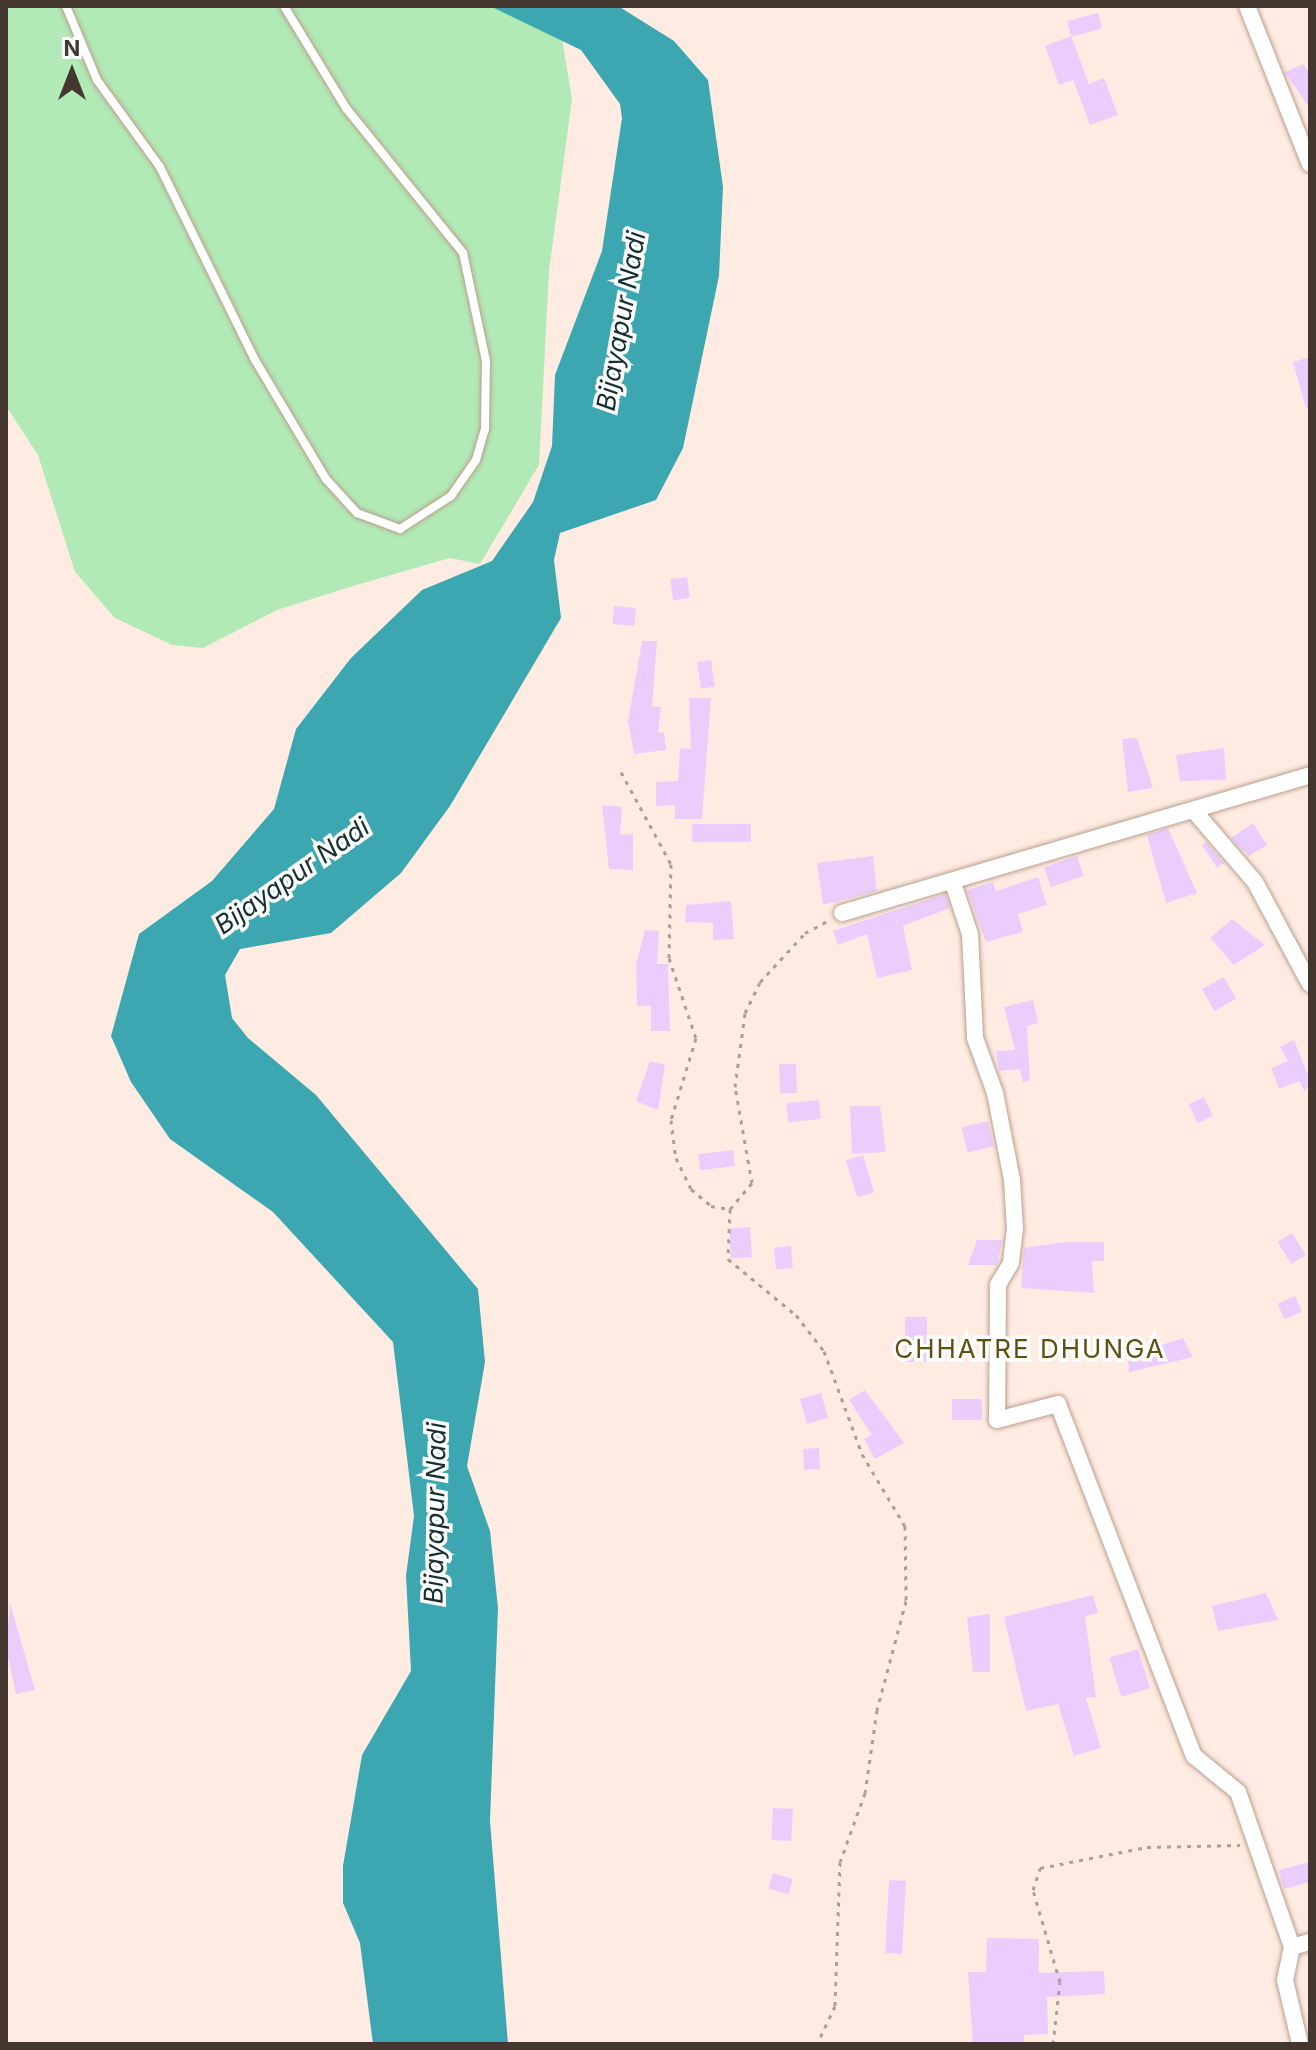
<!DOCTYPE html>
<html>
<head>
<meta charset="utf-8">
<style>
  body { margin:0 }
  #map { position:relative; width:1316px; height:2050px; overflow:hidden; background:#feece2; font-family:Inter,sans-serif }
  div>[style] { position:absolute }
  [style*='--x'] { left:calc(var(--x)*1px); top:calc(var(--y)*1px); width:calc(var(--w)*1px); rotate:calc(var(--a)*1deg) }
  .green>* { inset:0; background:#b1eab6 }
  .water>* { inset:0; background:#3ca7b1 }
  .building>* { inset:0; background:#ebcdfd; transform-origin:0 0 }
  .path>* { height:3px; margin-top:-1.5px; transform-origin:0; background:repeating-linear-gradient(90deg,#ae9f96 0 4px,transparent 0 10px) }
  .roads { filter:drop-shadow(0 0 2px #bb9f8e) drop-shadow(0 0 2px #bb9f8e) }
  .lane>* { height:8px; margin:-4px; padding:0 4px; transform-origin:4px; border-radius:4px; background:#fff }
  .street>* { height:16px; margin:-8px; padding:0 8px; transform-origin:8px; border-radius:8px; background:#fff }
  span { translate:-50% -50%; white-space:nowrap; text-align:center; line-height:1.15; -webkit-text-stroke:7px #fdfefd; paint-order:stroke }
  .water-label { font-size:26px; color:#162e30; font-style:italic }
  .neighbourhood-label { font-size:26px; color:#614e11; letter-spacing:2px }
  .frame { position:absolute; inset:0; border:8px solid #433730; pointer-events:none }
  .north { position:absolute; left:32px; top:32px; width:80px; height:80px; -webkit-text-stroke:6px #fdfefd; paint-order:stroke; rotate:0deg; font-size:22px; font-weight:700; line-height:32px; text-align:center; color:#433730 }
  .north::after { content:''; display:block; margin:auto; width:28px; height:36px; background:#433730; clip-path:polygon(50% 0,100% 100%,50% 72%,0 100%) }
</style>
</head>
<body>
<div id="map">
  <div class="green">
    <i style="clip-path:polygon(6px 6px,575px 6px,562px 38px,572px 99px,549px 271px,539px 465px,480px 564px,450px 558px,353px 586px,277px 610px,203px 648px,172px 645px,115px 618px,75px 572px,38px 455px,6px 406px)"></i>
  </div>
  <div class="water">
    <i style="clip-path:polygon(490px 6px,618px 6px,674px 41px,708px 80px,723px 187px,719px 276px,683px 448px,656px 500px,560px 533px,554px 560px,561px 618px,450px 806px,401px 873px,331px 933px,240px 949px,225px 975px,232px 1018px,248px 1038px,316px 1095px,478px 1289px,485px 1362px,467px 1466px,490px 1531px,498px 1608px,490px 1821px,508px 2044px,373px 2044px,360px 1943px,343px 1903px,343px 1866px,362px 1755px,411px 1671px,406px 1576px,414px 1516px,393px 1342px,273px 1212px,170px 1139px,131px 1082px,111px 1036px,139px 934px,212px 881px,274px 809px,296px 729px,351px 658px,422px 590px,492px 561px,533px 502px,552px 446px,555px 375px,602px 251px,622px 118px,620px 104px,581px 50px)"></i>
  </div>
  <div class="building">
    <i style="left:1098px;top:13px;width:16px;height:32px;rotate:75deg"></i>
    <i style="clip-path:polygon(1071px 36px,1089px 84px,1104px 78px,1118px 115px,1090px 125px,1073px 80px,1059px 85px,1045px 46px)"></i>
    <i style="clip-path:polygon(1304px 64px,1310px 76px,1310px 109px,1285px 72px)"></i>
    <i style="clip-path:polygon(1310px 357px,1310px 408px,1306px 408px,1293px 362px)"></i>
    <i style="left:687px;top:577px;width:21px;height:17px;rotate:82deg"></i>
    <i style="left:614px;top:606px;width:22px;height:18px;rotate:5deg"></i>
    <i style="clip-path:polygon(642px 641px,657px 641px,652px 707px,661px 707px,658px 733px,664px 732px,666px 750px,634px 754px,628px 721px)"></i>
    <i style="left:711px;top:660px;width:27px;height:14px;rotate:82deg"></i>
    <i style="clip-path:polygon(689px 698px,711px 698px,702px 819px,675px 819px,675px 805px,656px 806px,656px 782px,678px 781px,680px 748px,691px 749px)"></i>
    <i style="clip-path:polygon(1137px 738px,1153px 788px,1128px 792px,1122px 739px)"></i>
    <i style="clip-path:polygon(1224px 748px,1226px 780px,1180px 781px,1176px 755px)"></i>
    <i style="clip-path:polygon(602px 805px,622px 807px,620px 835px,633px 834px,633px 870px,609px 869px)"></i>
    <i style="clip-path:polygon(1253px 823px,1267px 845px,1249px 856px,1231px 838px)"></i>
    <i style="left:692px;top:824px;width:59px;height:18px"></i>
    <i style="clip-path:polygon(1168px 828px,1197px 893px,1166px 903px,1147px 835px)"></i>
    <i style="clip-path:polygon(1206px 842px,1224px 863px,1217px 868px,1202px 845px)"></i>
    <i style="clip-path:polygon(873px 856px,877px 891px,823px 905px,817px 863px)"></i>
    <i style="left:1077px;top:856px;width:21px;height:35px;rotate:71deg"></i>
    <i style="clip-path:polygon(1038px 877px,1047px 905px,1018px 914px,1023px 932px,986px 942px,967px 890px,993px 882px,996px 891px)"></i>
    <i style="clip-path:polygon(945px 894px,950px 908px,903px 926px,912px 970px,877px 978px,867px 934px,838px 945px,833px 931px)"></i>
    <i style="clip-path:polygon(731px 901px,734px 939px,713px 940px,713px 923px,685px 922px,686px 905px)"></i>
    <i style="clip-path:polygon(1232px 919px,1265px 945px,1234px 965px,1210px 938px)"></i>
    <i style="clip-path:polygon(645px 930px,659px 931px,657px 964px,668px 964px,670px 1031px,651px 1031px,651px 1006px,637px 1006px,636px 964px)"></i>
    <i style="left:1224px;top:977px;width:25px;height:25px;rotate:61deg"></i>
    <i style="clip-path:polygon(1033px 1000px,1038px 1023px,1027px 1026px,1030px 1081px,1023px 1082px,1020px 1069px,999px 1071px,996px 1051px,1015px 1050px,1004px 1007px)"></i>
    <i style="clip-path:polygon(1294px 1040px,1310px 1080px,1305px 1092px,1299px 1081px,1279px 1089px,1271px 1068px,1288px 1061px,1280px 1047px)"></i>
    <i style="clip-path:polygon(650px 1061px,665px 1065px,658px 1110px,636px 1101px)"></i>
    <i style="left:796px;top:1064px;width:29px;height:17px;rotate:88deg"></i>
    <i style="left:1204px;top:1097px;width:21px;height:17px;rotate:65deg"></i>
    <i style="left:819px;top:1100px;width:19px;height:33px;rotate:84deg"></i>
    <i style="clip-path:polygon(850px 1106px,880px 1106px,886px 1152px,852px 1154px)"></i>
    <i style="left:988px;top:1121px;width:26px;height:27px;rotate:77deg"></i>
    <i style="left:733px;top:1150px;width:16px;height:35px;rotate:83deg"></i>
    <i style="left:863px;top:1155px;width:39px;height:18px;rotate:73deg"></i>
    <i style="left:750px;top:1227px;width:30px;height:21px;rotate:86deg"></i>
    <i style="left:1292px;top:1233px;width:26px;height:17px;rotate:58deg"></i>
    <i style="clip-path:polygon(977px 1240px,1002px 1240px,997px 1265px,968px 1265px)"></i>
    <i style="clip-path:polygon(1064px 1242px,1104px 1242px,1104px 1261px,1092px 1261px,1094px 1293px,1021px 1288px,1024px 1248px)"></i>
    <i style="left:791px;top:1246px;width:22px;height:17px;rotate:85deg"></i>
    <i style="left:1295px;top:1296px;width:17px;height:19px;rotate:66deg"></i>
    <i style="left:905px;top:1317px;width:22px;height:45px"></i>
    <i style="clip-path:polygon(1183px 1338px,1193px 1357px,1129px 1372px,1128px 1355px,1162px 1354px,1159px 1346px)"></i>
    <i style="clip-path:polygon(865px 1390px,904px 1443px,875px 1459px,864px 1439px,872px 1435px,849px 1400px)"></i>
    <i style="left:821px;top:1393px;width:26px;height:22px;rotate:74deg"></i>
    <i style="left:982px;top:1399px;width:21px;height:30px;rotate:90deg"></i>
    <i style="left:819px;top:1448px;width:21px;height:16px;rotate:87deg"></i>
    <i style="clip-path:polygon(1266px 1593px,1278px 1620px,1218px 1631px,1212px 1606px)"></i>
    <i style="clip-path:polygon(1093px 1595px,1098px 1613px,1085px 1616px,1096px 1697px,1086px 1698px,1101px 1748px,1074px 1756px,1058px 1704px,1026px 1711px,1004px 1617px)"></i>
    <i style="clip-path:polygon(10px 1603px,35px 1690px,16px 1694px,6px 1648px)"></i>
    <i style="clip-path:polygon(990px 1614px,990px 1672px,973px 1672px,967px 1617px)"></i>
    <i style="left:1138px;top:1649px;width:41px;height:30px;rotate:73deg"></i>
    <i style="left:773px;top:1808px;width:20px;height:32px;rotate:3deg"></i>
    <i style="clip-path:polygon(1310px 1862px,1310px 1882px,1284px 1889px,1279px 1870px)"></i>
    <i style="left:773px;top:1873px;width:21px;height:16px;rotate:17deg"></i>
    <i style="left:889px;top:1880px;width:17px;height:73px;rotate:3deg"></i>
    <i style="clip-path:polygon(987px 1938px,1039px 1939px,1039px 1973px,1104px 1971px,1105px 1994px,1047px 1997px,1048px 2034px,1024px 2035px,1024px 2044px,973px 2044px,968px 1972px,986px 1972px)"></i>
  </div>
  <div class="path">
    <i style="--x:621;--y:772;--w:105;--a:61.5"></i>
    <i style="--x:671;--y:864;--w:94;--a:91.2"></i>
    <i style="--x:669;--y:958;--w:84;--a:71.4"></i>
    <i style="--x:696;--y:1038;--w:86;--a:107"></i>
    <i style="--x:671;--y:1120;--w:38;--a:83"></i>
    <i style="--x:676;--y:1158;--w:34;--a:64"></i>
    <i style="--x:691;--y:1189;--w:26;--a:40"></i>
    <i style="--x:711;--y:1206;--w:19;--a:9"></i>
    <i style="--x:730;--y:1209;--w:34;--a:-50"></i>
    <i style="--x:752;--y:1183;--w:97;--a:-100"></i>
    <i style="--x:735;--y:1087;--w:75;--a:-82.3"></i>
    <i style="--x:745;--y:1013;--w:34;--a:-64"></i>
    <i style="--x:760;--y:982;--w:67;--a:-47.4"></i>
    <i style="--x:805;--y:933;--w:27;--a:-28"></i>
    <i style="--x:730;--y:1209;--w:50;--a:92.3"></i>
    <i style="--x:728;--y:1259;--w:88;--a:39.5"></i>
    <i style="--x:796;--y:1315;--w:46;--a:52.1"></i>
    <i style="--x:824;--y:1351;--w:110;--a:69.7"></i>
    <i style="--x:862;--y:1454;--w:84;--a:59.2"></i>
    <i style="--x:905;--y:1526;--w:75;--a:89.2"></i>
    <i style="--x:906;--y:1601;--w:113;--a:104.9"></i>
    <i style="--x:877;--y:1710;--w:84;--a:98.2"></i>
    <i style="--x:865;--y:1793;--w:73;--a:109.9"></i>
    <i style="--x:840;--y:1862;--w:144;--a:92"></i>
    <i style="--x:835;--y:2006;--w:42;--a:115.3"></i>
    <i style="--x:1053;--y:2044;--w:62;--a:-83.6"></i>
    <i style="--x:1060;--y:1982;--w:96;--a:-106.4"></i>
    <i style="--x:1033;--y:1890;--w:23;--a:-72"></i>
    <i style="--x:1040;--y:1868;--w:109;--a:-11.1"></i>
    <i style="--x:1147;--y:1847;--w:93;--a:-1.2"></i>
  </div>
  <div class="roads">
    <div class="lane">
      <i style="--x:66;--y:6;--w:80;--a:67.3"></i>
      <i style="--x:97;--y:80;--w:107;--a:54.1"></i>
      <i style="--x:160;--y:167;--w:215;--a:63.8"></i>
      <i style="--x:255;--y:360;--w:139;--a:59.2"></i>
      <i style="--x:326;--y:479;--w:46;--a:47.6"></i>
      <i style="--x:357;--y:513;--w:46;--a:20.4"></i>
      <i style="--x:400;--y:529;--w:61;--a:-32.9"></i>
      <i style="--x:451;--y:496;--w:44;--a:-55.2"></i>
      <i style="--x:476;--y:460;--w:32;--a:-74"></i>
      <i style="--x:485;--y:429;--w:68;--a:-89.2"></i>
      <i style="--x:486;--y:361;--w:110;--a:-102"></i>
      <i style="--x:463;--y:253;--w:186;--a:-128.9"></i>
      <i style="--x:346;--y:108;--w:119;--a:-121.3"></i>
    </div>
    <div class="street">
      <i style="--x:1247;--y:6;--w:170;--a:68.3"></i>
      <i style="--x:1195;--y:812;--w:92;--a:49.4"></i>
      <i style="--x:1255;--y:882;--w:116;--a:61.7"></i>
      <i style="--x:954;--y:886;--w:51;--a:71.6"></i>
      <i style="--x:970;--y:934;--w:104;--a:87.2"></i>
      <i style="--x:975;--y:1038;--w:59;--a:70"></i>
      <i style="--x:995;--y:1093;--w:89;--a:78.9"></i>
      <i style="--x:1012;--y:1180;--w:49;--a:86.5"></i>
      <i style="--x:1015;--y:1229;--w:34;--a:97"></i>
      <i style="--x:1011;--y:1263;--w:26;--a:121"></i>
      <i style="--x:998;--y:1285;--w:135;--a:90.4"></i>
      <i style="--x:997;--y:1420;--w:63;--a:-14.7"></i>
      <i style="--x:1058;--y:1404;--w:377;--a:68.9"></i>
      <i style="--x:1194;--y:1756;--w:57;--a:39.3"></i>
      <i style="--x:1238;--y:1792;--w:164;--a:70.8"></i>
      <i style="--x:1292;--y:1947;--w:19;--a:-16"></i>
      <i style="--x:842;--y:913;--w:488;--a:-16.4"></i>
      <i style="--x:1292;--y:1947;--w:34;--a:102"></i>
      <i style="--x:1285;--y:1980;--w:66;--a:76.8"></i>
    </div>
  </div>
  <div class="water-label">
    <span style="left:621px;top:321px;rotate:-80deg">Bijayapur Nadi</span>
    <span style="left:292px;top:876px;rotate:-35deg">Bijayapur Nadi</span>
    <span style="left:435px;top:1513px;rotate:-89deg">Bijayapur Nadi</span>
  </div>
  <div class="neighbourhood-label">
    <span style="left:1030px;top:1349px">CHHATRE DHUNGA</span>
  </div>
  <div class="frame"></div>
  <div class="north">N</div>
</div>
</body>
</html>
